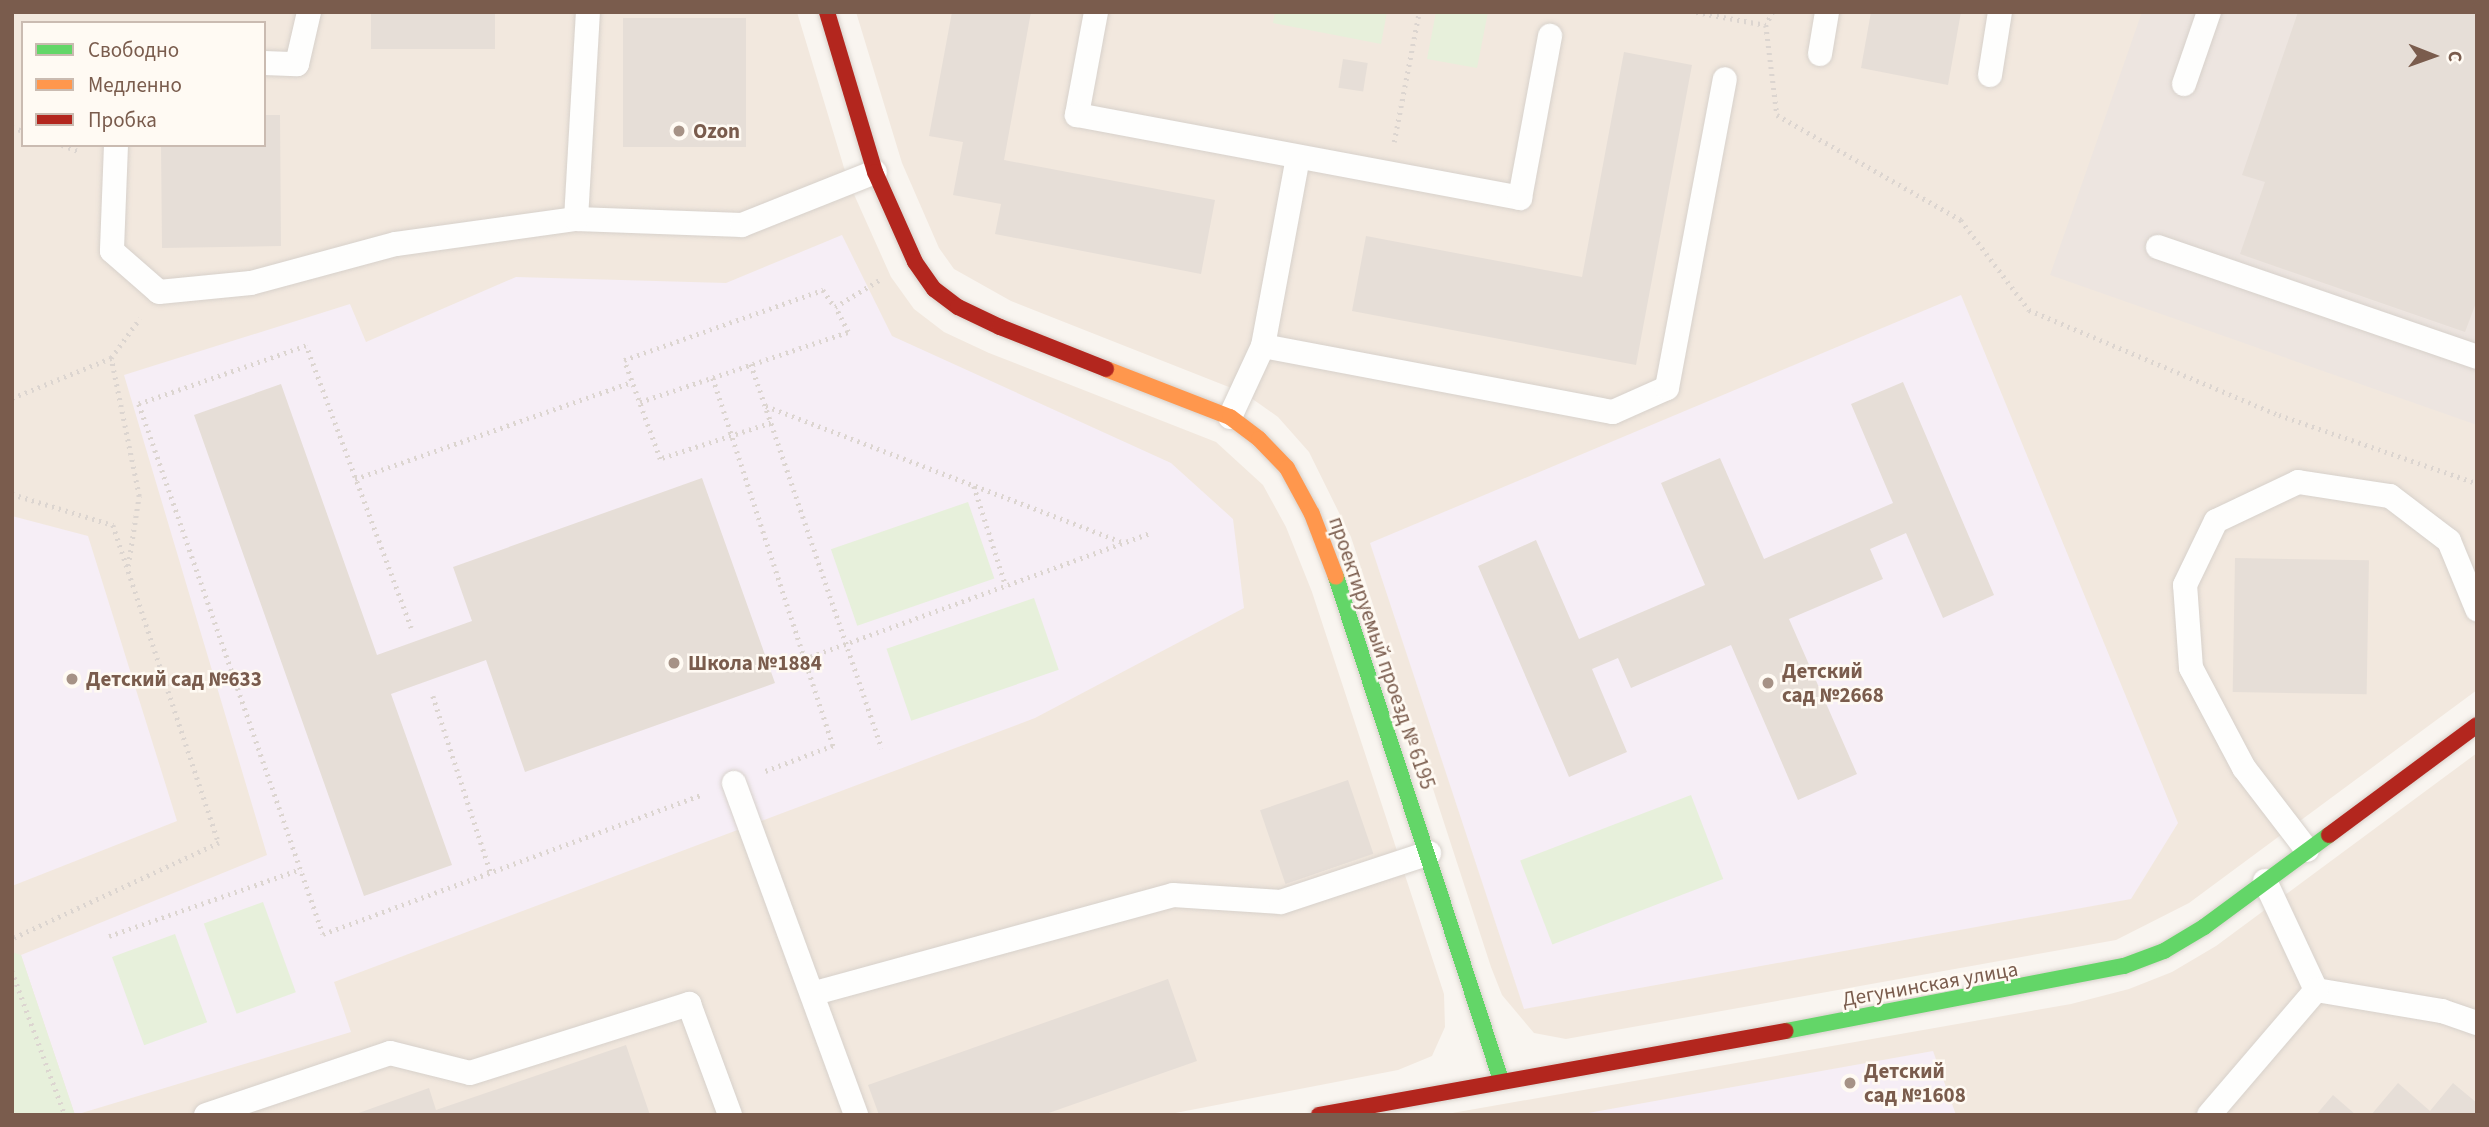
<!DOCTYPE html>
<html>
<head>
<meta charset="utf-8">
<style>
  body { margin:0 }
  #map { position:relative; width:2489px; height:1127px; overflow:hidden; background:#f9f5f0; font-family:"Source Sans 3",sans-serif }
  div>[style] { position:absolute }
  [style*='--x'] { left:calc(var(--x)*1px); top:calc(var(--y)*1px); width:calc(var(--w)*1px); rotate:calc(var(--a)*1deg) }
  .residential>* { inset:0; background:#f2e8de }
  .industrial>* { inset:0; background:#ede5e0 }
  .education>* { inset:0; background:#f6eef6 }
  .green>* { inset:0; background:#e7f0db; transform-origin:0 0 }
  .building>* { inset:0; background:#e6ded7; transform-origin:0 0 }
  .path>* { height:4.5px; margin-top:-2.25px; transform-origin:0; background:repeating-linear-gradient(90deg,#dcd5d0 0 2px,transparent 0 7px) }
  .roads { filter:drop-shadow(0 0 2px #d7d1cb) drop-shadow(0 0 2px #d7d1cb) }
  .lane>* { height:24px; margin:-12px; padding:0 12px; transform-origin:12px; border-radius:12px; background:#fefefd }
  .fast>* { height:16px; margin:-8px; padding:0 8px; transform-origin:8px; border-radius:8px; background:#63d668 }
  .slow>* { height:16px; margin:-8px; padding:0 8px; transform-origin:8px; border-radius:8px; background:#ff974d }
  .jam>* { height:16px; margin:-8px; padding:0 8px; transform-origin:8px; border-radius:8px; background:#b3261e }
  .dots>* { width:19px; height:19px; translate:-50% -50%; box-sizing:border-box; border:4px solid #fffaf3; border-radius:50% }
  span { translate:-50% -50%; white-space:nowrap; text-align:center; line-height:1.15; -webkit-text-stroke:5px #fffaf3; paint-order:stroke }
  .poi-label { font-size:21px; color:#7a5c4d; font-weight:700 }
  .left { translate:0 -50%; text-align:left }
  .street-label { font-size:21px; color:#7a5c4d }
  .frame { position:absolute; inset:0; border:14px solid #7a5c4d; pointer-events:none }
  .legend { position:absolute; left:21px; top:21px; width:245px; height:126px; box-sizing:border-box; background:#fffaf3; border:2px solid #cabbb1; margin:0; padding:9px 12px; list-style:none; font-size:21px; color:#7a5c4d }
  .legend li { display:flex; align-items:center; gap:14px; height:35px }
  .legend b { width:35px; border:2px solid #cabbb1 }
  .north { position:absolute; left:2398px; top:21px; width:70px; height:70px; -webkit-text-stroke:5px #fffaf3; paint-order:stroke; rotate:91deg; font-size:19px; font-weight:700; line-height:28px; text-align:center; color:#7a5c4d }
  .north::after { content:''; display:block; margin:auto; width:24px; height:32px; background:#7a5c4d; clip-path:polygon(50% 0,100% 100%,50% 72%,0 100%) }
</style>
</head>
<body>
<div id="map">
  <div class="residential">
    <i style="clip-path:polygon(evenodd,12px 12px,797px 12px,848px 181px,891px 277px,914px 309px,944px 332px,989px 353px,1216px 442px,1263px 485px,1286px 527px,1312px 592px,1444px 994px,1445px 1027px,1432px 1056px,1398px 1070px,1165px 1115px,12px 1115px,12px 12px,23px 23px,264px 23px,264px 145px,23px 145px,23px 23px)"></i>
    <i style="clip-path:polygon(856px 12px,2477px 12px,2477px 690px,2189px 903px,2116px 940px,1566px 1039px,1534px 1033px,1502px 995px,1491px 967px,1351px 537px,1309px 452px,1278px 417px,1244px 393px,1011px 301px,954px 269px,939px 248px,902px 163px)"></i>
    <i style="clip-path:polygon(2477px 753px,2477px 1115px,1441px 1115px,2071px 1004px,2129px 989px,2172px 972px,2216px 946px)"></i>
  </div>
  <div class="industrial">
    <i style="clip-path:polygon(2142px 12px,2477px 12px,2477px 425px,2050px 275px)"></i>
  </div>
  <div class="education">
    <i style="clip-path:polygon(842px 235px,892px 336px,1171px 463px,1233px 519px,1244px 608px,1035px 718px,334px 982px,351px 1032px,75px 1115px,21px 955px,267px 855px,124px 375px,350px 304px,366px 342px,516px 277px,726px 283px)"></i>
    <i style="clip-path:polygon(1961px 295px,2178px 823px,2131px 899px,1524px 1009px,1370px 543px)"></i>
    <i style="clip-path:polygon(12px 516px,88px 536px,177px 821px,12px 886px)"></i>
    <i style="clip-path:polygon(1933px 1051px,1956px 1115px,1577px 1115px)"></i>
  </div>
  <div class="green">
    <i style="clip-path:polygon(1275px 12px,1387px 12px,1381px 44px,1273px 23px)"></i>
    <i style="clip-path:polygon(1436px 12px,1488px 12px,1477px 68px,1427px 59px)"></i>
    <i style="left:968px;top:502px;width:81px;height:145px;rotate:71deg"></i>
    <i style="left:1034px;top:598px;width:76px;height:156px;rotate:71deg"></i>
    <i style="left:1691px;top:795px;width:90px;height:183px;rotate:69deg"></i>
    <i style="left:263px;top:902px;width:96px;height:63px;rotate:70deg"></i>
    <i style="left:175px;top:934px;width:94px;height:67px;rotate:70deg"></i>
    <i style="clip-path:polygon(12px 952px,21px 955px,75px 1115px,12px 1115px)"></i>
  </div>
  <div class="building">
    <i style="left:371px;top:12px;width:124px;height:37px"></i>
    <i style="clip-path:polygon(952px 12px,1031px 12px,1004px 160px,1215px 200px,1201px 274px,995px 234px,1001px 204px,953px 195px,963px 142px,929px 136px)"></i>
    <i style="clip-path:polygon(1871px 12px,1961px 12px,1948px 85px,1861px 68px)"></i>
    <i style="clip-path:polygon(2298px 12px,2477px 12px,2477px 300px,2465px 332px,2240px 254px,2265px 182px,2242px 175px)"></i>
    <i style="left:623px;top:18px;width:123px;height:129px"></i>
    <i style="clip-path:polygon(1624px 52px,1692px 65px,1636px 365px,1352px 311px,1366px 236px,1582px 277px)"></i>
    <i style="left:1343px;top:59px;width:25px;height:29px;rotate:9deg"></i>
    <i style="clip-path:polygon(264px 115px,280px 115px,281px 246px,162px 248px,161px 145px,264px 145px)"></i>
    <i style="clip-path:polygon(1903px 382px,1994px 595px,1943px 618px,1906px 533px,1870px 549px,1883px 579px,1789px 619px,1857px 774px,1798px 800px,1731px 645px,1631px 688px,1618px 658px,1592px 669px,1627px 752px,1569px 777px,1478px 566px,1536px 540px,1579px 639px,1705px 585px,1661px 483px,1720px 458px,1764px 559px,1893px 503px,1851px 404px)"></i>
    <i style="clip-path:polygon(281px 384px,377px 655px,472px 621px,453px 567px,702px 478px,775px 683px,525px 772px,486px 660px,391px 694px,452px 865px,364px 896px,194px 415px)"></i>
    <i style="left:2235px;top:558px;width:134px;height:134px;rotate:1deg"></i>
    <i style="left:1348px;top:780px;width:78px;height:93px;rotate:71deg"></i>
    <i style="clip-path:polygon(1168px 979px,1197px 1061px,1043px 1115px,879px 1115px,868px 1085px)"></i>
    <i style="clip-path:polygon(626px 1045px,650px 1115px,353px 1115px,429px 1088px,436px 1110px)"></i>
    <i style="clip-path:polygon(2398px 1083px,2430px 1111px,2453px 1083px,2477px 1103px,2477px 1115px,2371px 1115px)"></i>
    <i style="clip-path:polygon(2333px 1095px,2356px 1115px,2316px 1115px)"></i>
  </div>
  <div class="path">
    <i style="--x:1696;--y:12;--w:71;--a:10.5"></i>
    <i style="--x:1773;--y:12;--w:15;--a:118"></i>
    <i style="--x:1766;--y:25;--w:91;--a:83"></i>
    <i style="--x:1777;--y:115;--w:212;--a:29.7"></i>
    <i style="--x:1961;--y:220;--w:113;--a:52.9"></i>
    <i style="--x:2029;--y:310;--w:271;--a:22.8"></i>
    <i style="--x:2279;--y:415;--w:209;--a:19"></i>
    <i style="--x:12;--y:127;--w:12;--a:20"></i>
    <i style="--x:1394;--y:142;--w:132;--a:-79.1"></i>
    <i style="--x:62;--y:145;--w:20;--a:20"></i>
    <i style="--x:751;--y:364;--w:406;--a:71.2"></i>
    <i style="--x:713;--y:378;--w:387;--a:71.9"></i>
    <i style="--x:833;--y:746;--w:74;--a:159.4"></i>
    <i style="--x:12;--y:398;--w:107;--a:-22"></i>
    <i style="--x:640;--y:402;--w:219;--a:-18.6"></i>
    <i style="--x:848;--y:332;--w:28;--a:-117"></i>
    <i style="--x:835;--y:307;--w:52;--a:-31.5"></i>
    <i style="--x:766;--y:406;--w:384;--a:20.9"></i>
    <i style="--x:771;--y:423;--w:117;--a:162"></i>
    <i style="--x:660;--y:459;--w:105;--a:-110"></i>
    <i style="--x:624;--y:360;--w:211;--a:-19.4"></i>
    <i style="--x:823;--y:290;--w:21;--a:55"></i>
    <i style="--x:355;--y:479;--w:293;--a:-19.3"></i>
    <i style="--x:974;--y:486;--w:105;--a:72.3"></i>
    <i style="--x:12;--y:494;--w:106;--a:17.1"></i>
    <i style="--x:113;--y:525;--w:335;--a:71.6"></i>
    <i style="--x:219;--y:843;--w:228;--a:155.1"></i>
    <i style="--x:128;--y:566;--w:71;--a:-81.1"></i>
    <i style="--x:139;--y:496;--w:141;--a:-101.5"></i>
    <i style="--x:111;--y:358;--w:49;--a:-54.1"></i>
    <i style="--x:411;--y:628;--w:301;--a:-110.4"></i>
    <i style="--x:306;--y:346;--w:177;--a:160.8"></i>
    <i style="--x:139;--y:404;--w:561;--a:70.85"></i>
    <i style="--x:323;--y:934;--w:405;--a:-20.2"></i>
    <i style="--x:804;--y:659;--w:368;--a:-20"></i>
    <i style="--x:433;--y:696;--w:186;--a:71.9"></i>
    <i style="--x:109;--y:936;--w:203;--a:-19.2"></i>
    <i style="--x:12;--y:971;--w:153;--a:69.8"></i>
  </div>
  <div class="roads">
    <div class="lane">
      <i style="--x:1096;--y:12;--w:105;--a:100.5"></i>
      <i style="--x:1077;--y:115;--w:451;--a:10.6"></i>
      <i style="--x:1520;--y:198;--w:165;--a:-79.5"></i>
      <i style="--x:1820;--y:54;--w:43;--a:-80.5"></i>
      <i style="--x:264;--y:63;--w:33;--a:2"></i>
      <i style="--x:297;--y:64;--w:53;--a:-77"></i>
      <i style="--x:1990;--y:75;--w:64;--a:-81"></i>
      <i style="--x:2184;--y:84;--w:76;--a:-70.9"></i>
      <i style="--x:116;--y:145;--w:106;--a:92.2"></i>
      <i style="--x:112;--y:251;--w:62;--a:41.1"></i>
      <i style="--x:159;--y:292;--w:92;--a:-5.6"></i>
      <i style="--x:251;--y:283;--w:150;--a:-15.1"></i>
      <i style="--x:396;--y:244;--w:182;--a:-7.9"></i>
      <i style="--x:576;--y:219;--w:166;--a:2.1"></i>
      <i style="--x:742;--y:225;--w:143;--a:-21.7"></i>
      <i style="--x:576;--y:219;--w:207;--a:-86.7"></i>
      <i style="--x:2158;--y:247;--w:337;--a:19"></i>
      <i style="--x:1263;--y:346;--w:356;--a:10.7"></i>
      <i style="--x:1613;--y:412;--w:59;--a:-24"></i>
      <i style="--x:1667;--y:388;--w:314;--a:-79.4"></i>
      <i style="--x:1230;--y:417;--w:78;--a:-65.1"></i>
      <i style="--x:1263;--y:346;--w:192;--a:-79.5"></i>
      <i style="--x:734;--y:783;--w:354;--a:69.8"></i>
      <i style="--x:2307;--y:850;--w:103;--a:-127.5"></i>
      <i style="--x:2244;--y:768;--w:113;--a:-117.9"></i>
      <i style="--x:2191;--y:668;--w:83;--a:-94.1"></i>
      <i style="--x:2185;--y:585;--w:71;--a:-64.2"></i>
      <i style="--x:2216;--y:521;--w:91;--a:-25.4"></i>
      <i style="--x:2298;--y:482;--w:93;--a:8.7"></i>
      <i style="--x:2390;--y:496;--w:74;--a:37.3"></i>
      <i style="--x:2449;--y:541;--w:74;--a:67.6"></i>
      <i style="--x:2265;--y:881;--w:120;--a:64.9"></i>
      <i style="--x:2316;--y:990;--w:128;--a:9.5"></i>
      <i style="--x:2442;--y:1011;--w:37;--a:19"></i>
      <i style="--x:815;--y:993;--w:371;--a:-15.3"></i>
      <i style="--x:1173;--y:895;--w:108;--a:3.7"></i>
      <i style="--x:1281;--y:902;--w:156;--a:-18.3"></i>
      <i style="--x:206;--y:1115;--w:194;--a:-18.6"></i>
      <i style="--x:390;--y:1053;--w:82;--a:14"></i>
      <i style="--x:470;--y:1073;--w:230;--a:-17.5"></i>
      <i style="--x:689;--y:1004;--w:118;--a:69.7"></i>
      <i style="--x:2209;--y:1115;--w:165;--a:-49.4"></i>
    </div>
    <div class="fast">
      <i style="--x:1336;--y:577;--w:529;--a:71.84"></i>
      <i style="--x:1786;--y:1031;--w:344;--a:-10.9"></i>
      <i style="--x:2124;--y:966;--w:43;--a:-20.6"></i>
      <i style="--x:2164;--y:951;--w:47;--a:-31"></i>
      <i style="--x:2204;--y:927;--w:155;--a:-36.4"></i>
    </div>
    <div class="slow">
      <i style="--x:1106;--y:369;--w:133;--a:21.2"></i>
      <i style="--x:1230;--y:417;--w:36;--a:37"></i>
      <i style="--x:1259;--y:439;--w:40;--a:46"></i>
      <i style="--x:1287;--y:468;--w:52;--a:61.5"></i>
      <i style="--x:1312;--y:514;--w:67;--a:69.1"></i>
    </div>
    <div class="jam">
      <i style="--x:827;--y:12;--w:167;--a:73.3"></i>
      <i style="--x:875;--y:172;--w:98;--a:66"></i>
      <i style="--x:915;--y:262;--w:33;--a:55"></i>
      <i style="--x:934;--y:289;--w:30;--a:37"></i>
      <i style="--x:958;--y:307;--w:47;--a:25.5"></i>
      <i style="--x:1000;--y:327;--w:114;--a:21.6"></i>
      <i style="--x:2329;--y:835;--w:184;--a:-36.6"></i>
      <i style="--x:1319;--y:1115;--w:474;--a:-10.2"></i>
    </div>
  </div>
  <div class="dots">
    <i style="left:679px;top:131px;background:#a69286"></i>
    <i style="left:674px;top:663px;background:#a69286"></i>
    <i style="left:72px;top:679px;background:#a69286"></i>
    <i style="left:1768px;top:683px;background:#a69286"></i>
    <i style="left:1850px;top:1083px;background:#a69286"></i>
  </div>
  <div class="poi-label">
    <span class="left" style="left:693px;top:131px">Ozon</span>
    <span class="left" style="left:688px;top:663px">Школа №1884</span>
    <span class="left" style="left:1782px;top:683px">Детский<br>сад №2668</span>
    <span class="left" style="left:86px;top:679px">Детский сад №633</span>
    <span class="left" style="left:1864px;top:1083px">Детский<br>сад №1608</span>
  </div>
  <div class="street-label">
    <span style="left:1382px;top:653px;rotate:71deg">проектируемый проезд № 6195</span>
    <span style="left:1930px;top:984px;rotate:-10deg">Дегунинская улица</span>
  </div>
  <div class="frame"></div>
  <ul class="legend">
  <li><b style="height:9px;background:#63d668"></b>Свободно</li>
  <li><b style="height:9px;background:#ff974d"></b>Медленно</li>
  <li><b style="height:9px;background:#b3261e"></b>Пробка</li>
  </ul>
  <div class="north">С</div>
</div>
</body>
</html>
